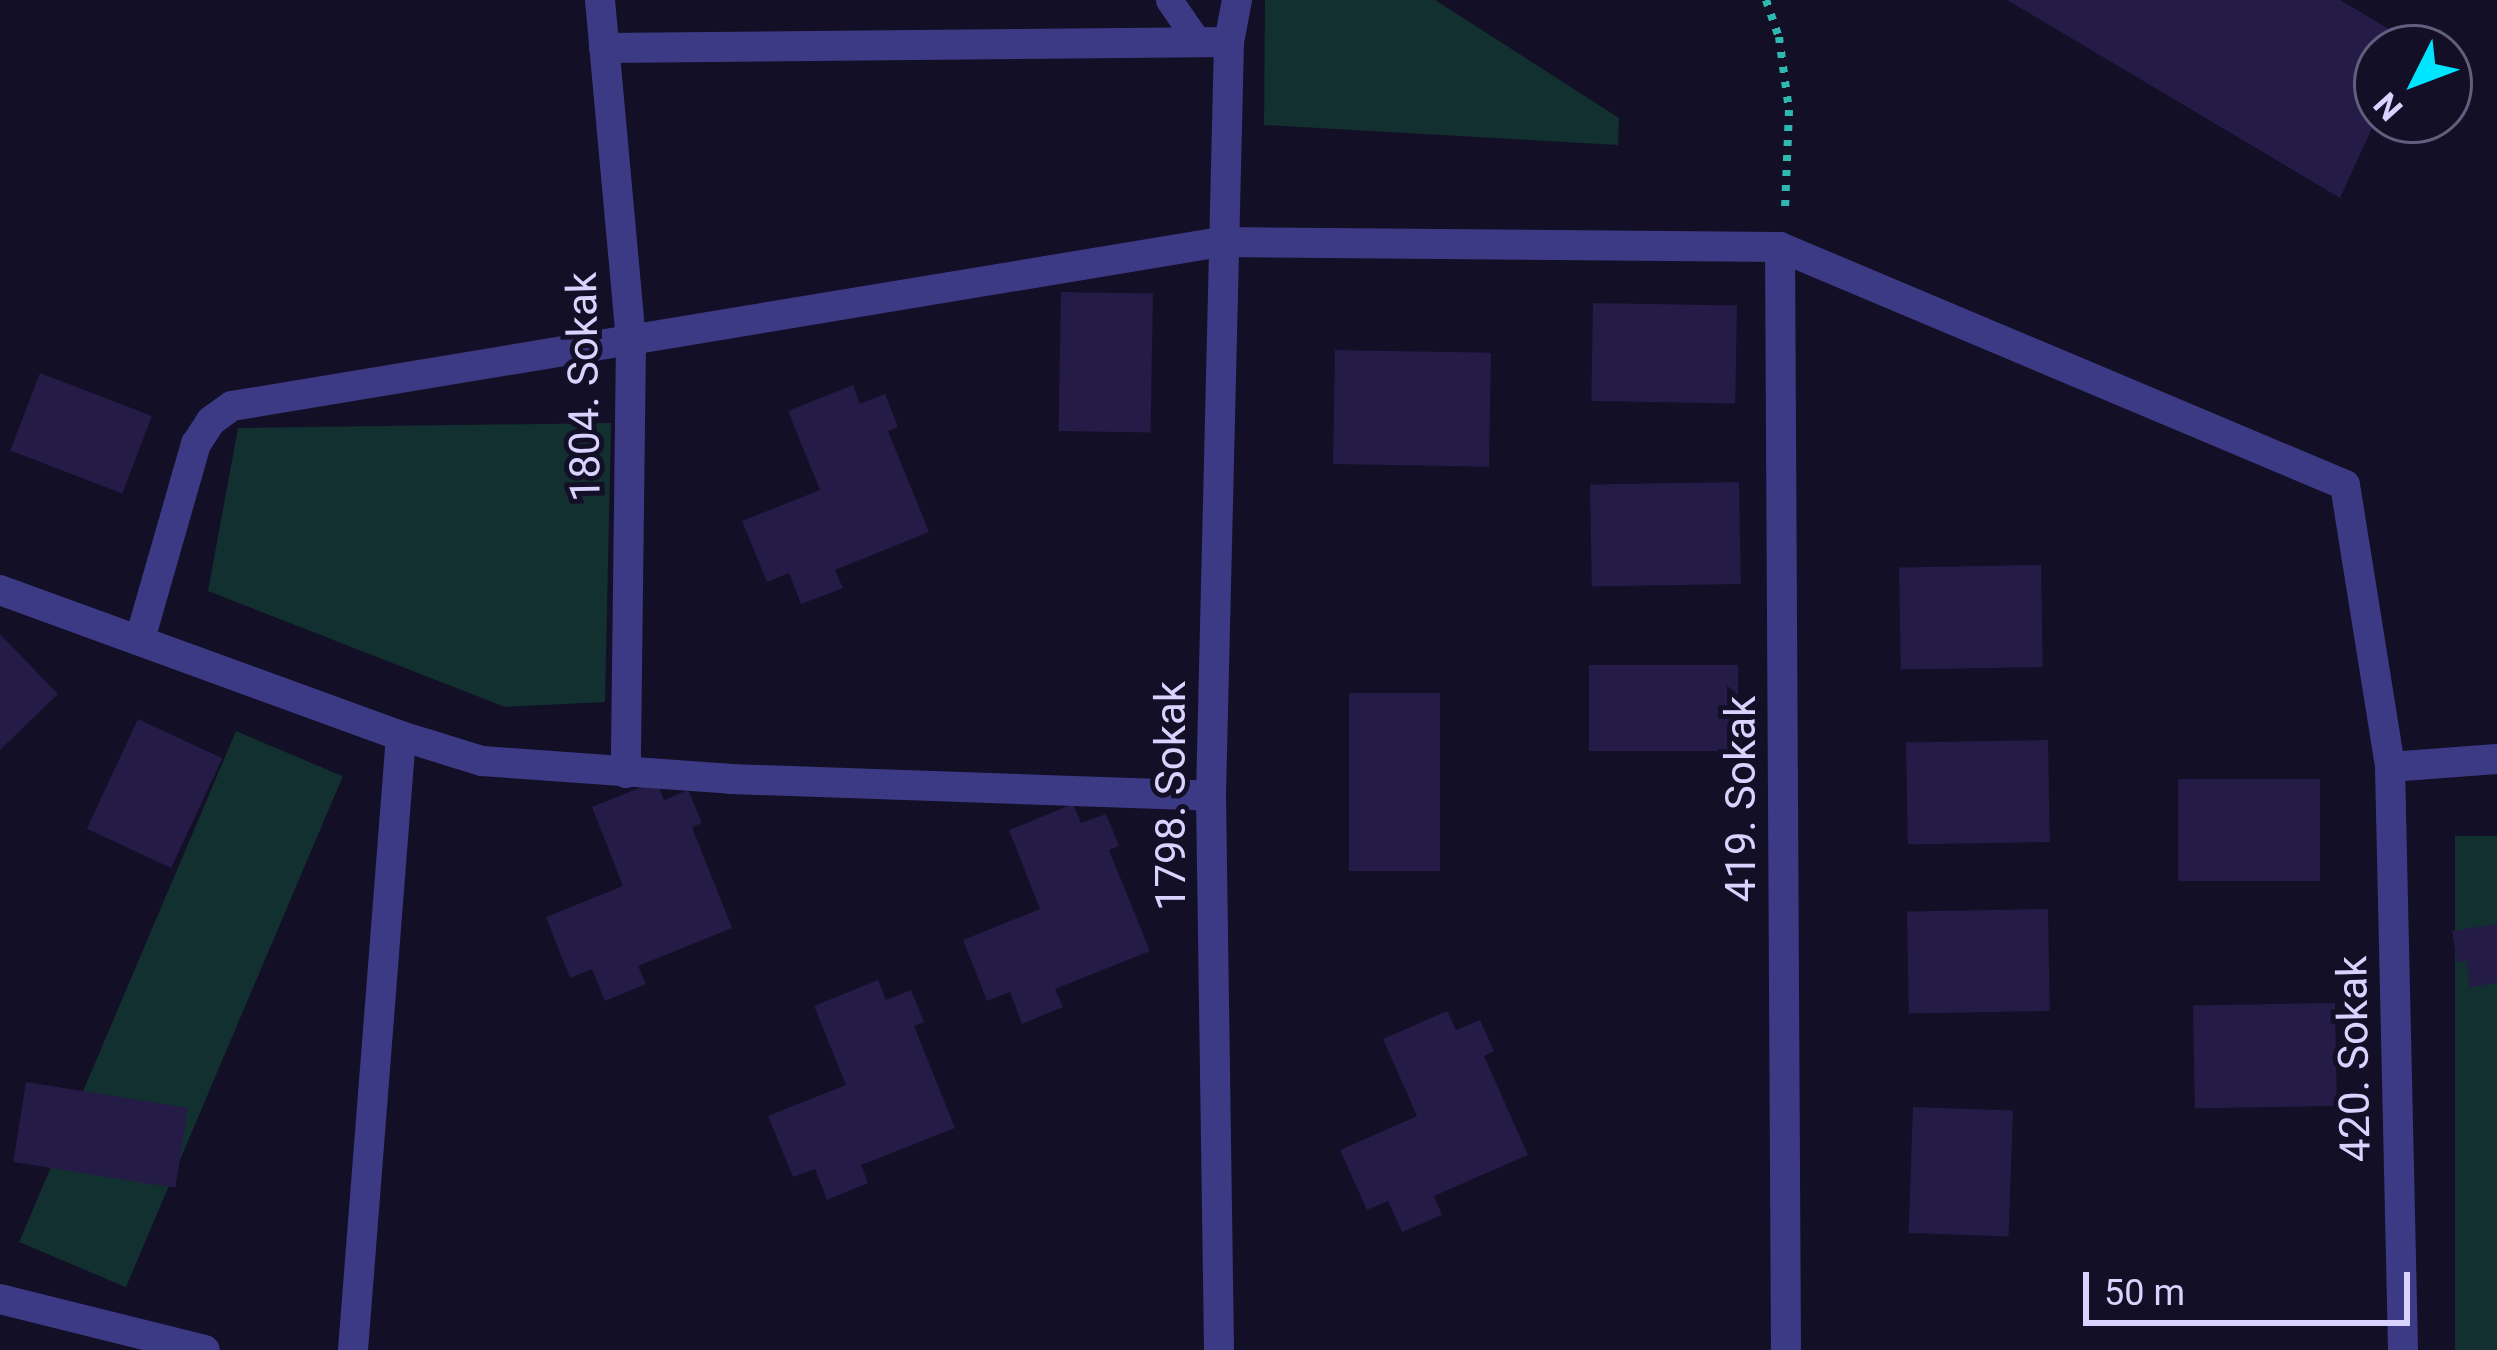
<!DOCTYPE html>
<html>
<head>
<meta charset="utf-8">
<style>
  body { margin:0 }
  #map { position:relative; width:2497px; height:1350px; overflow:hidden; background:#130f26; font-family:Roboto,sans-serif }
  div>[style] { position:absolute }
  [style*='--x'] { left:calc(var(--x)*1px); top:calc(var(--y)*1px); width:calc(var(--w)*1px); rotate:calc(var(--a)*1deg) }
  .green>* { inset:0; background:#12302f; transform-origin:0 0 }
  .building>* { inset:0; background:#241b47; transform-origin:0 0 }
  .path>* { height:8px; margin-top:-4px; transform-origin:0; background:repeating-linear-gradient(90deg,#2fb8b0 0 6px,transparent 0 15px) }
  .lane>* { height:27px; margin:-13.5px; padding:0 13.5px; transform-origin:13.5px; border-radius:13.5px; background:#3d3a85 }
  .street>* { height:30px; margin:-15px; padding:0 15px; transform-origin:15px; border-radius:15px; background:#3d3a85 }
  span { translate:-50% -50%; white-space:nowrap; text-align:center; line-height:1.15; -webkit-text-stroke:10px #130f26; paint-order:stroke }
  .street-label { font-size:42px; color:#d9d4ff }
  .north { position:absolute; left:2353px; top:24px; width:120px; height:120px; box-sizing:border-box; background:#130f26; border:3px solid #625e7d; border-radius:50%; rotate:228deg; font-size:33px; font-weight:700; line-height:48px; text-align:center; color:#d9d4ff }
  .north::after { content:''; display:block; margin:auto; width:42px; height:54px; background:#00e5ff; clip-path:polygon(50% 0,100% 100%,50% 72%,0 100%) }
  .scale { position:absolute; left:2083px; top:1272px; width:327px; height:54px; box-sizing:border-box; border:6px solid #d9d4ff; border-top:0; padding-left:15px; font-size:36px; line-height:42px; white-space:nowrap; color:#d9d4ff; -webkit-text-stroke:9px #130f26; paint-order:stroke }
</style>
</head>
<body>
<div id="map">
  <div class="green">
    <i style="clip-path:polygon(1265px 0,1435px 0,1619px 118px,1618px 145px,1264px 125px)"></i>
    <i style="clip-path:polygon(611px 423px,605px 702px,505px 707px,208px 591px,238px 428px)"></i>
    <i style="left:236px;top:731px;width:116px;height:555px;rotate:23deg"></i>
    <i style="left:2497px;top:836px;width:514px;height:42px;rotate:90deg"></i>
  </div>
  <div class="building">
    <i style="clip-path:polygon(2007px 0,2340px 0,2411px 42px,2408px 48px,2377px 48px,2377px 117px,2340px 198px)"></i>
    <i style="left:1061px;top:292px;width:92px;height:139px;rotate:1deg"></i>
    <i style="left:1593px;top:303px;width:144px;height:98px;rotate:1deg"></i>
    <i style="left:1335px;top:350px;width:156px;height:114px;rotate:1deg"></i>
    <i style="left:40px;top:373px;width:120px;height:83px;rotate:21deg"></i>
    <i style="clip-path:polygon(853px 385px,860px 404px,885px 394px,898px 427px,888px 431px,929px 532px,835px 570px,843px 588px,801px 604px,789px 573px,767px 582px,742px 521px,820px 490px,788px 411px)"></i>
    <i style="left:1739px;top:482px;width:102px;height:149px;rotate:89deg"></i>
    <i style="left:2041px;top:565px;width:102px;height:142px;rotate:89deg"></i>
    <i style="clip-path:polygon(0 634px,58px 694px,0 750px)"></i>
    <i style="left:1738px;top:665px;width:86px;height:149px;rotate:90deg"></i>
    <i style="left:1349px;top:693px;width:91px;height:178px"></i>
    <i style="left:138px;top:719px;width:93px;height:121px;rotate:25deg"></i>
    <i style="left:2048px;top:740px;width:102px;height:142px;rotate:89deg"></i>
    <i style="left:2320px;top:779px;width:102px;height:142px;rotate:90deg"></i>
    <i style="clip-path:polygon(656px 781px,664px 800px,688px 790px,702px 823px,692px 827px,732px 928px,638px 966px,646px 984px,605px 1001px,592px 969px,570px 978px,546px 917px,623px 886px,592px 807px)"></i>
    <i style="clip-path:polygon(1073px 804px,1081px 823px,1106px 814px,1119px 846px,1109px 850px,1150px 951px,1055px 989px,1063px 1007px,1022px 1024px,1010px 992px,987px 1001px,963px 940px,1040px 909px,1009px 830px)"></i>
    <i style="left:2048px;top:909px;width:102px;height:141px;rotate:89deg"></i>
    <i style="clip-path:polygon(2497px 924px,2497px 983px,2470px 987px,2466px 961px,2457px 962px,2452px 931px)"></i>
    <i style="clip-path:polygon(878px 980px,886px 1000px,911px 990px,924px 1022px,914px 1026px,955px 1128px,861px 1165px,868px 1183px,827px 1200px,815px 1169px,793px 1177px,768px 1116px,846px 1085px,814px 1006px)"></i>
    <i style="left:2335px;top:1003px;width:103px;height:142px;rotate:89deg"></i>
    <i style="clip-path:polygon(1447px 1011px,1456px 1030px,1480px 1020px,1494px 1051px,1484px 1056px,1528px 1155px,1434px 1196px,1442px 1215px,1402px 1232px,1388px 1201px,1367px 1210px,1340px 1150px,1417px 1116px,1383px 1039px)"></i>
    <i style="left:26px;top:1082px;width:164px;height:81px;rotate:9deg"></i>
    <i style="left:1913px;top:1107px;width:100px;height:126px;rotate:2deg"></i>
  </div>
  <div class="path">
    <i style="--x:1766;--y:0;--w:39;--a:71"></i>
    <i style="--x:1779;--y:37;--w:74;--a:82.2"></i>
    <i style="--x:1789;--y:110;--w:101;--a:92.3"></i>
  </div>
  <div class="lane">
    <i style="--x:1169;--y:0;--w:51;--a:55.4"></i>
  </div>
  <div class="street">
    <i style="--x:600;--y:0;--w:343;--a:84.8"></i>
    <i style="--x:631;--y:342;--w:431;--a:90.7"></i>
    <i style="--x:1229;--y:42;--w:43;--a:-79.2"></i>
    <i style="--x:604;--y:48;--w:625;--a:-0.55"></i>
    <i style="--x:1229;--y:42;--w:754;--a:91.37"></i>
    <i style="--x:1211;--y:796;--w:554;--a:89.17"></i>
    <i style="--x:1780;--y:247;--w:1103;--a:89.69"></i>
    <i style="--x:0;--y:590;--w:427;--a:20"></i>
    <i style="--x:401;--y:736;--w:85;--a:17.2"></i>
    <i style="--x:482;--y:761;--w:250;--a:4.1"></i>
    <i style="--x:731;--y:779;--w:480;--a:2"></i>
    <i style="--x:140;--y:639;--w:203;--a:-74"></i>
    <i style="--x:196;--y:444;--w:27;--a:-57"></i>
    <i style="--x:211;--y:421;--w:26;--a:-36"></i>
    <i style="--x:232;--y:406;--w:1002;--a:-9.42"></i>
    <i style="--x:1220;--y:242;--w:560;--a:0.51"></i>
    <i style="--x:1780;--y:247;--w:613;--a:22.84"></i>
    <i style="--x:2345;--y:485;--w:286;--a:80.9"></i>
    <i style="--x:2390;--y:767;--w:583;--a:88.72"></i>
    <i style="--x:2390;--y:767;--w:107;--a:-4.3"></i>
    <i style="--x:0;--y:1299;--w:211;--a:14"></i>
    <i style="--x:353;--y:1350;--w:616;--a:-85.53"></i>
  </div>
  <div class="street-label">
    <span style="left:584px;top:387px;rotate:-91deg">1804. Sokak</span>
    <span style="left:1171px;top:796px;rotate:-90deg">1798. Sokak</span>
    <span style="left:1741px;top:799px;rotate:-90deg">419. Sokak</span>
    <span style="left:2354px;top:1059px;rotate:-91deg">420. Sokak</span>
  </div>
  <div class="north">N</div>
  <div class="scale">50 m</div>
</div>
</body>
</html>
